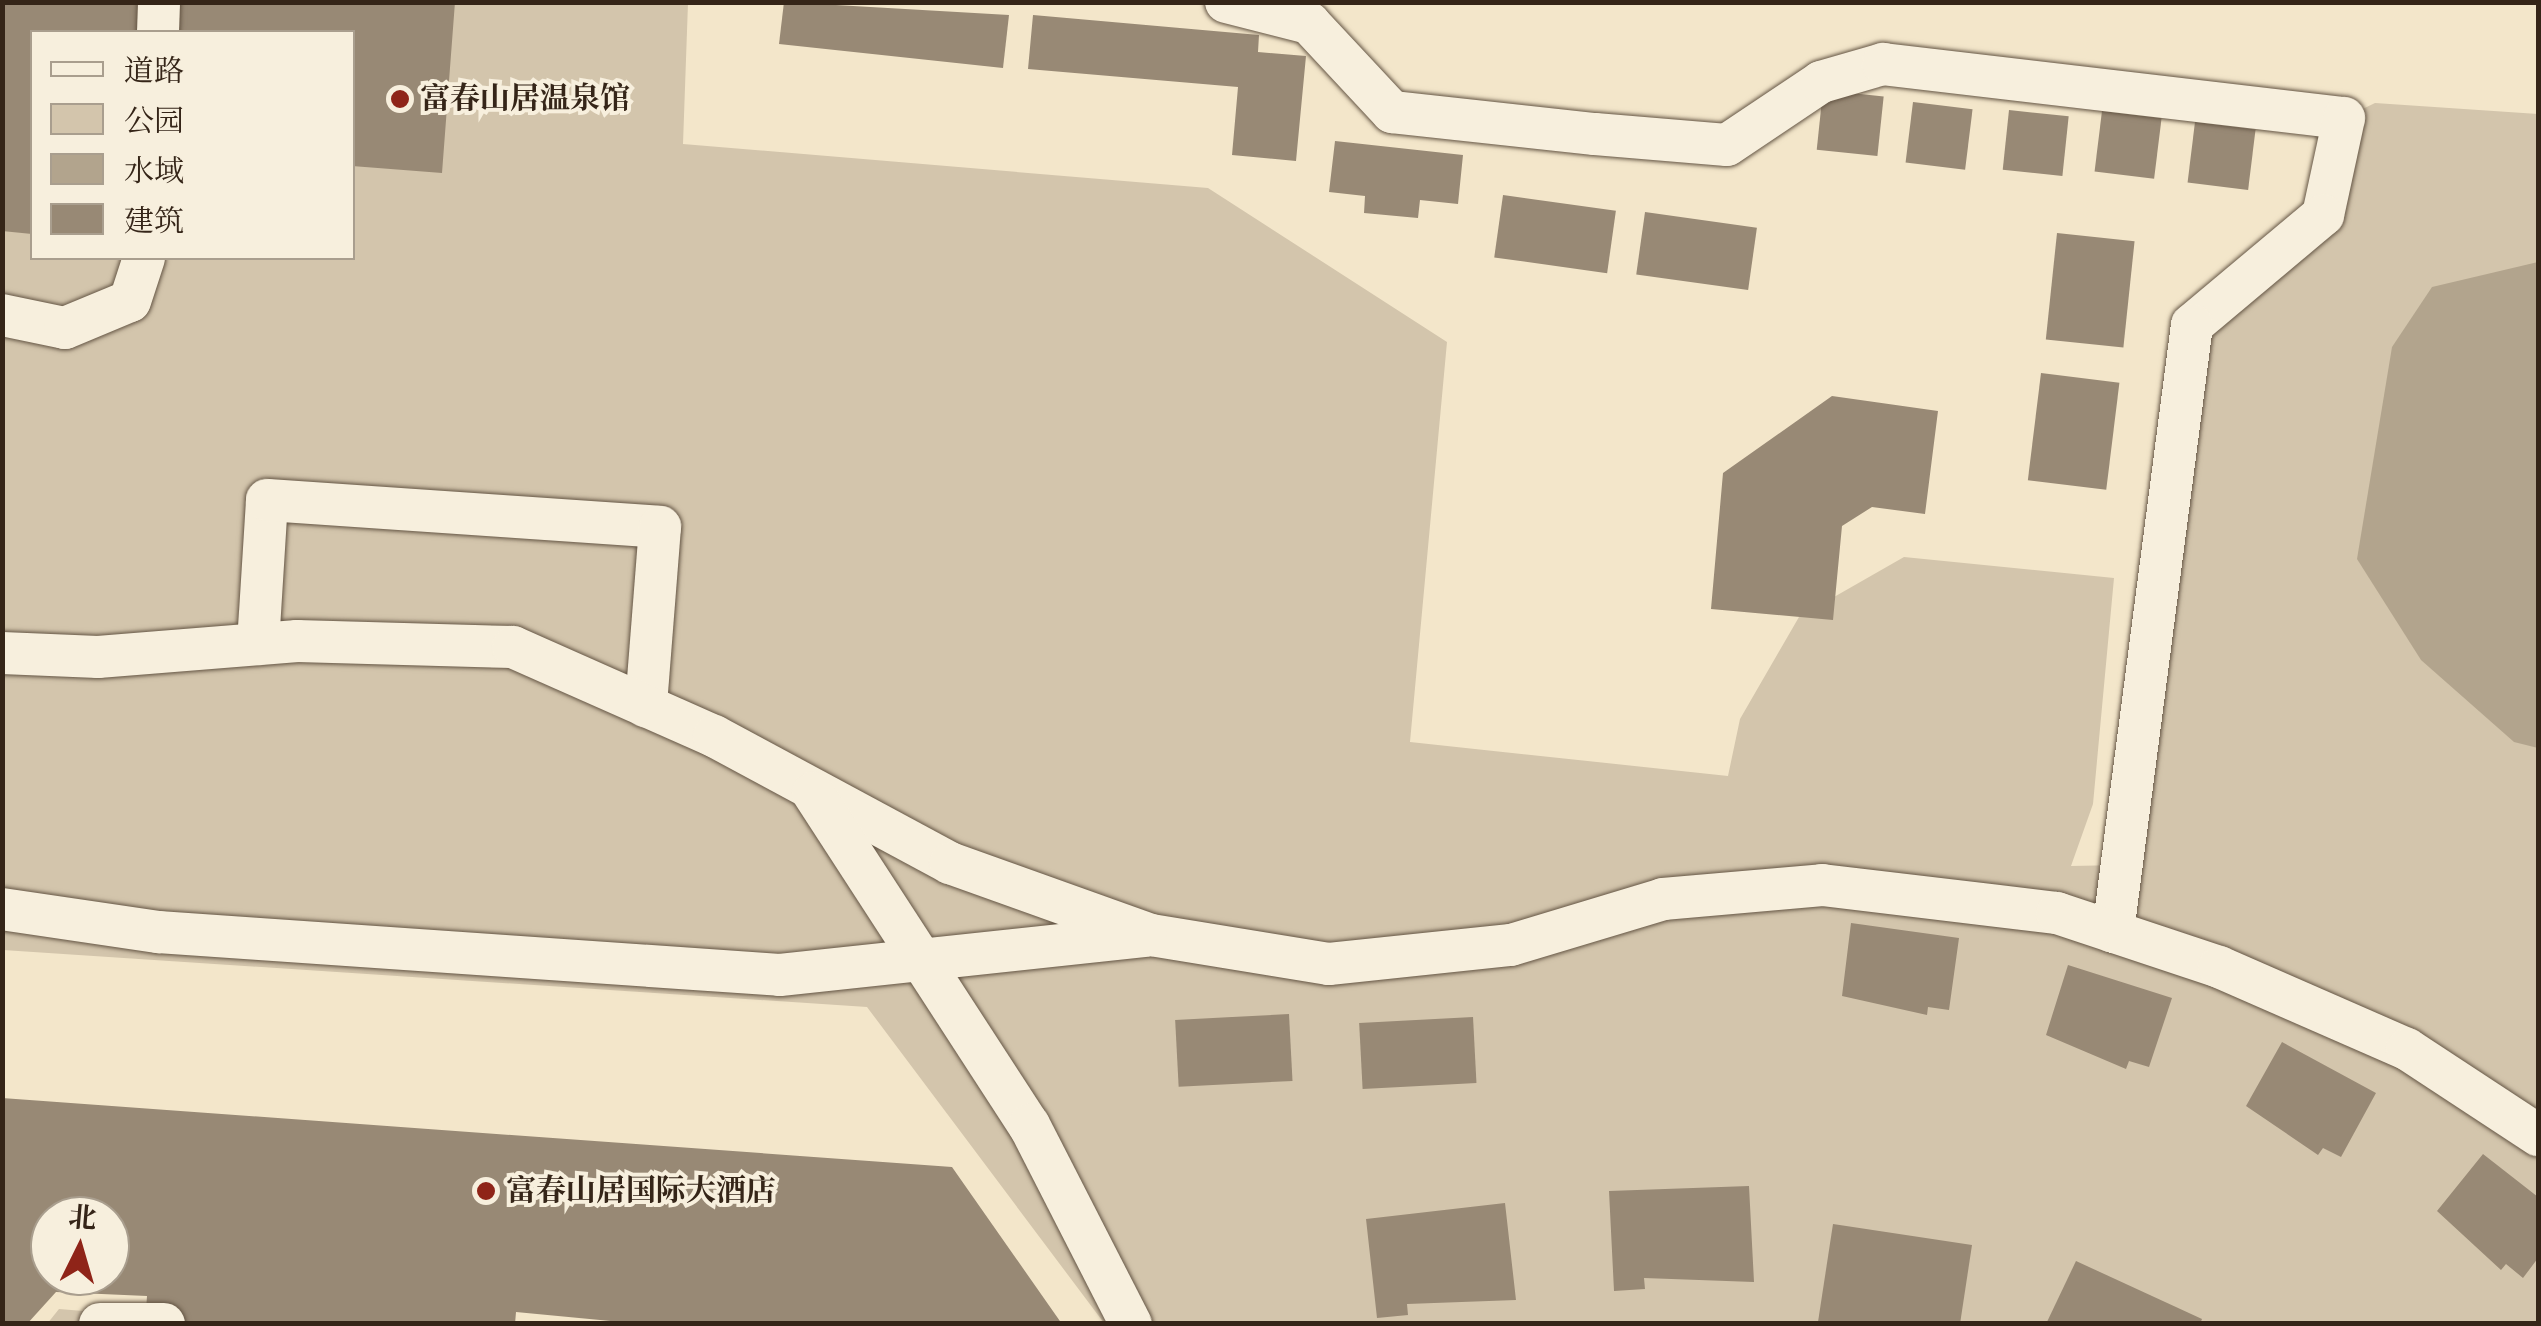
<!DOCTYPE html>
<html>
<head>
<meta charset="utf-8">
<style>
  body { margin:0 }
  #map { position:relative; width:2541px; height:1326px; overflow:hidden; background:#f3e6ca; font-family:Cardo,"Noto Serif SC",serif }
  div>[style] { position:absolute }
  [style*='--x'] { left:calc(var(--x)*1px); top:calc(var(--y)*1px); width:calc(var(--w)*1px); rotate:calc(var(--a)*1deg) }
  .green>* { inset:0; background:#d3c5ac }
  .water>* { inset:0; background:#b2a48d }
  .building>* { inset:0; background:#988975; transform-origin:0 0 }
  .roads { filter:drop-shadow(0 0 2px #645544) drop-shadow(0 0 2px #645544) }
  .minor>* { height:42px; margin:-21px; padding:0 21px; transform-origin:21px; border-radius:21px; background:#f7efdd }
  .dots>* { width:28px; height:28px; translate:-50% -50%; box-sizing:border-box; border:5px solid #f7efdd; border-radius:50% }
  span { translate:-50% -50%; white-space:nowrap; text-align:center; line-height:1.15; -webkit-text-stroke:8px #f7efdd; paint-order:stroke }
  .poi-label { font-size:30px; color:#352518; font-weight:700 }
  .left { translate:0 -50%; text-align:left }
  .frame { position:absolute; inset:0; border:5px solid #352518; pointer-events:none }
  .legend { position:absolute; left:30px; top:30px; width:325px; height:230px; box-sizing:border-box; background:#f7efdd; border:2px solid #a99e8e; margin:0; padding:12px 18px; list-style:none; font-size:30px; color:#352518 }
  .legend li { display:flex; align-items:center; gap:20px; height:50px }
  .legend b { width:50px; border:2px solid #a99e8e }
  .north { position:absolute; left:30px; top:1196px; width:100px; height:100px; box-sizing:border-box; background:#f7efdd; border:2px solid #a99e8e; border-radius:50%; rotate:5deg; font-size:28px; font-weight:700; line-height:40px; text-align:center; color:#352518 }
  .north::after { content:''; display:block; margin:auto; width:35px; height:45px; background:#8f2418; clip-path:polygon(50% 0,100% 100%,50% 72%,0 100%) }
</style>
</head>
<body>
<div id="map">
  <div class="green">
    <i style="clip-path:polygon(evenodd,2px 3px,688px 3px,683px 144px,1208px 188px,1447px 342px,1410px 742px,1728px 776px,1740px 719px,1799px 617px,1904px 557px,2114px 578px,2093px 804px,2071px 866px,2121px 865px,2192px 325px,2323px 215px,2344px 118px,2375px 103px,2538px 114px,2538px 1323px,1104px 1323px,867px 1007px,3px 950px,2px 3px,32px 32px,352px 32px,352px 258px,32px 258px,32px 32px)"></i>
    <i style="clip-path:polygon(59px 1309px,229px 1323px,47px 1324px)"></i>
  </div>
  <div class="water">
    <i style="clip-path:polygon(2538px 262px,2538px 748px,2514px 742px,2421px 660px,2357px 559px,2392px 347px,2432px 287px)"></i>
  </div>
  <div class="building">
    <i style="clip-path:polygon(2px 2px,455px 2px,442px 173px,352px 166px,352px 32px,32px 32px,32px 234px,2px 231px)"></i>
    <i style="clip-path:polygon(784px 2px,1009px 15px,1003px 68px,779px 44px)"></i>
    <i style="clip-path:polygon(1033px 15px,1259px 35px,1258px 52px,1306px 56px,1296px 161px,1232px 155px,1238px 87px,1028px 69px)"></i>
    <i style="left:1823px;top:90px;width:61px;height:60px;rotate:6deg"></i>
    <i style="left:1913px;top:102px;width:60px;height:61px;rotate:7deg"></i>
    <i style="left:2009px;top:110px;width:60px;height:60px;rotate:6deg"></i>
    <i style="left:2102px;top:111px;width:60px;height:61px;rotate:7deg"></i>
    <i style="left:2195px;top:122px;width:61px;height:61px;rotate:7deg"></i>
    <i style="clip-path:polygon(1335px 141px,1463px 155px,1458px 204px,1420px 200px,1418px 218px,1364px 213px,1365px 196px,1329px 192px)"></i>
    <i style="left:1503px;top:195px;width:114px;height:63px;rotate:8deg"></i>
    <i style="left:1645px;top:212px;width:113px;height:63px;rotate:8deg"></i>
    <i style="left:2057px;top:233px;width:78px;height:107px;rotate:6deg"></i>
    <i style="left:2041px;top:373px;width:79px;height:108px;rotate:7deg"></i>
    <i style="clip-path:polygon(1832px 396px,1938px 411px,1925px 514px,1872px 507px,1842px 526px,1833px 620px,1711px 609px,1723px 473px)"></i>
    <i style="clip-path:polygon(1851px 923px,1959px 938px,1949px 1010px,1928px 1007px,1927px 1015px,1842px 996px)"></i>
    <i style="clip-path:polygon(2068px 965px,2172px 998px,2149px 1067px,2129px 1061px,2126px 1069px,2046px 1035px)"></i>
    <i style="left:1289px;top:1014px;width:67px;height:114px;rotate:87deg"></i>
    <i style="left:1473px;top:1017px;width:66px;height:114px;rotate:87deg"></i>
    <i style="clip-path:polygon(2282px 1042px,2376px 1093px,2341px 1157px,2323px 1148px,2318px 1155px,2246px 1106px)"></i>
    <i style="clip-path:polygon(evenodd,2px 1098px,952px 1167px,1062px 1324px,642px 1324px,516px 1312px,515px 1324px,145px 1324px,147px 1296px,56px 1292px,27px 1324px,2px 1324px,2px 1098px,50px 1216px,110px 1216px,110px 1276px,50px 1276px,50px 1216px)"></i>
    <i style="clip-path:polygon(2483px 1154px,2538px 1197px,2538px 1258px,2523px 1278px,2506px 1264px,2501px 1270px,2437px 1211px)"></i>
    <i style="clip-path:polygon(1749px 1186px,1754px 1282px,1644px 1278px,1645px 1289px,1614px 1291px,1609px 1191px)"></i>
    <i style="clip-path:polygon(1505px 1203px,1516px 1300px,1407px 1304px,1408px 1315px,1377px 1318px,1366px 1219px)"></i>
    <i style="clip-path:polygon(1833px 1224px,1972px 1245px,1960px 1324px,1818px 1322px)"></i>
    <i style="clip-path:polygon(2076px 1261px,2202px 1319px,2200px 1324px,2046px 1324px)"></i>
  </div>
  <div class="roads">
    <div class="minor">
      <i style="--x:1226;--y:2;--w:86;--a:14.2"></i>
      <i style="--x:1309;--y:23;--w:122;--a:47"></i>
      <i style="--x:1392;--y:112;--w:204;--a:6.2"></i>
      <i style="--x:1595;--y:134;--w:132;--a:4.8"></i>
      <i style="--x:1727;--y:145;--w:113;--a:-33.8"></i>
      <i style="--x:1821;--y:82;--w:65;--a:-16.2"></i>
      <i style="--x:1883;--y:64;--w:464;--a:6.7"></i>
      <i style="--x:2344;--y:118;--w:99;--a:102.2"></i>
      <i style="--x:2323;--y:215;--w:171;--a:140"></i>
      <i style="--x:2192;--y:325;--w:612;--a:97.42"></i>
      <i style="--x:158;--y:32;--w:30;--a:-88"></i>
      <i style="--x:2;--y:315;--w:64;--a:11.7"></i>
      <i style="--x:65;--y:328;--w:70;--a:-22.6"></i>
      <i style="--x:130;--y:301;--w:45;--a:-72"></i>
      <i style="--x:258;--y:644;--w:144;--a:-86.4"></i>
      <i style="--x:267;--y:500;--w:394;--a:3.9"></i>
      <i style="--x:660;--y:527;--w:180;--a:94.5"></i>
      <i style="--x:2;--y:653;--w:96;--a:2.4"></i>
      <i style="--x:98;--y:657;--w:200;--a:-4.6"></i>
      <i style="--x:297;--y:641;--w:216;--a:1.6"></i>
      <i style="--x:513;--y:647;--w:220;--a:23.9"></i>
      <i style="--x:714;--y:736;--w:268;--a:28.3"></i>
      <i style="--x:950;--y:863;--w:214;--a:19.7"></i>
      <i style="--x:1151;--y:935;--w:180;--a:9.3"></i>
      <i style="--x:1329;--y:964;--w:183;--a:-6"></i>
      <i style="--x:1511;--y:945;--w:159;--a:-16.8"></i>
      <i style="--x:1663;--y:899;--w:160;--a:-5"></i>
      <i style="--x:1822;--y:885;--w:237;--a:6.8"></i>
      <i style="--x:2057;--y:913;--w:171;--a:18.4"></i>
      <i style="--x:2219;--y:967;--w:205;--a:23.6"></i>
      <i style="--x:2407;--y:1049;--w:157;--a:33.3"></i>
      <i style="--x:813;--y:793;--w:396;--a:57"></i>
      <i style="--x:1029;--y:1125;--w:224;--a:62.9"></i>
      <i style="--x:2;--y:909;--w:158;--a:8.4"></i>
      <i style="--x:158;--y:932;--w:623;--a:3.95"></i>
      <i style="--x:780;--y:975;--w:368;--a:-6.1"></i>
      <i style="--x:100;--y:1324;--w:64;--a:0"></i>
    </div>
  </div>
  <div class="dots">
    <i style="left:400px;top:99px;background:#8f2418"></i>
    <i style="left:486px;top:1191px;background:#8f2418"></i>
  </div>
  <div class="poi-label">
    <span class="left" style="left:420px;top:99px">富春山居温泉馆</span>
    <span class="left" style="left:506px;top:1191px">富春山居国际大酒店</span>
  </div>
  <div class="frame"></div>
  <ul class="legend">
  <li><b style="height:12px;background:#f7efdd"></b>道路</li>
  <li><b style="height:28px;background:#d3c5ac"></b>公园</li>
  <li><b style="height:28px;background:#b2a48d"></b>水域</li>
  <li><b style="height:28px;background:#988975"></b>建筑</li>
  </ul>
  <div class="north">北</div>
</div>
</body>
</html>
